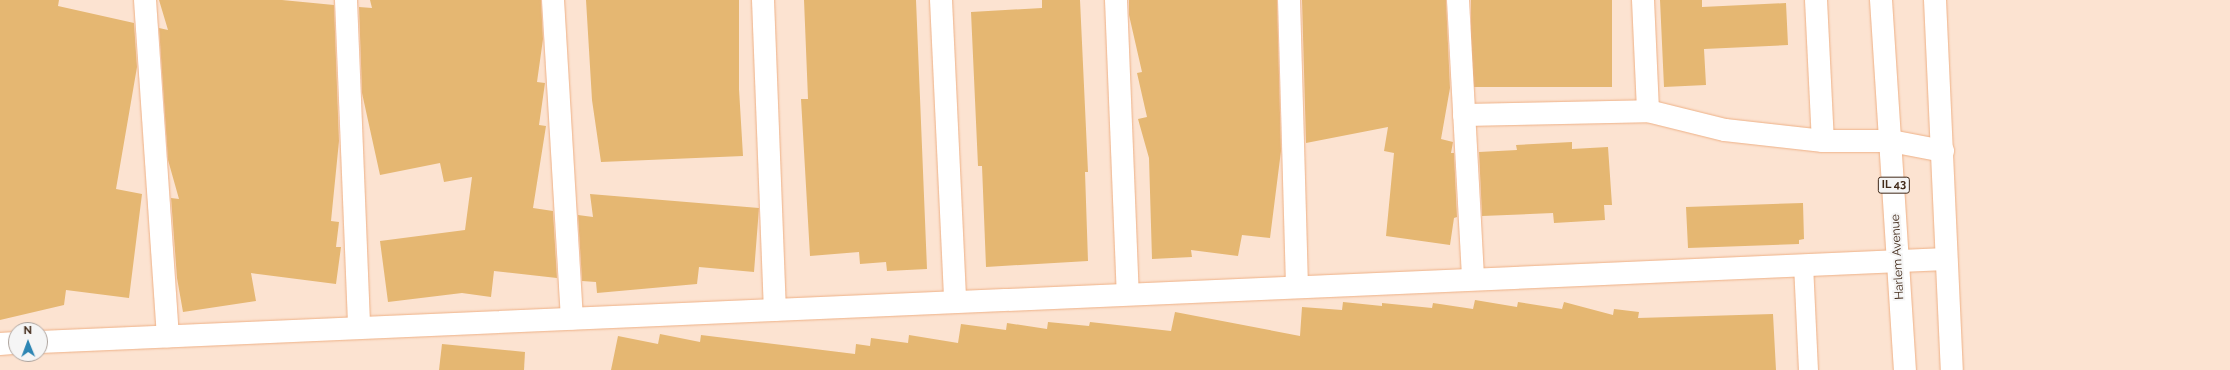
<!DOCTYPE html>
<html>
<head>
<meta charset="utf-8">
<style>
  body { margin:0 }
  #map { position:relative; width:2230px; height:370px; overflow:hidden; background:#fce3d1; font-family:Raleway,sans-serif }
  div>[style] { position:absolute }
  [style*='--x'] { left:calc(var(--x)*1px); top:calc(var(--y)*1px); width:calc(var(--w)*1px); rotate:calc(var(--a)*1deg) }
  .building>* { inset:0; background:#e5b772; transform-origin:0 0 }
  .roads { filter:drop-shadow(0 0 1px #eeb187) drop-shadow(0 0 1px #eeb187) }
  .lane>* { height:19px; margin:-9.5px; padding:0 9.5px; transform-origin:9.5px; border-radius:9.5px; background:#fff }
  .street>* { height:22px; margin:-11px; padding:0 11px; transform-origin:11px; border-radius:11px; background:#fff }
  .primary>* { height:22px; margin:-11px; padding:0 11px; transform-origin:11px; border-radius:11px; background:#fff }
  span { translate:-50% -50%; white-space:nowrap; text-align:center; line-height:1.15; -webkit-text-stroke:4px #f5f5f5; paint-order:stroke }
  .shield-label span { padding:1px 3px; background:#f5f5f5; border:1px solid; border-radius:3px; -webkit-text-stroke-width:0 }
  .shield-label { font-size:11px; color:#412918; font-weight:700 }
  .street-label { font-size:12px; color:#412918 }
  .north { position:absolute; left:8px; top:322px; width:40px; height:40px; box-sizing:border-box; background:#f5f5f5; border:1px solid #ada39d; border-radius:50%; rotate:359deg; font-size:11px; font-weight:700; line-height:16px; text-align:center; color:#412918 }
  .north::after { content:''; display:block; margin:auto; width:14px; height:18px; background:#2d86b4; clip-path:polygon(50% 0,100% 100%,50% 72%,0 100%) }
</style>
</head>
<body>
<div id="map">
  <div class="building">
    <i style="clip-path:polygon(0 0,59px 0,58px 6px,134px 23px,137px 67px,116px 189px,142px 194px,129px 298px,66px 290px,64px 305px,0 320px)"></i>
    <i style="clip-path:polygon(159px 0,282px 0,334px 5px,339px 141px,331px 221px,339px 222px,336px 247px,341px 247px,336px 284px,251px 273px,256px 301px,183px 312px,177px 278px,171px 198px,179px 199px,168px 160px,159px 28px,168px 30px)"></i>
    <i style="clip-path:polygon(370px 0,541px 0,543px 39px,537px 82px,545px 83px,539px 125px,546px 126px,533px 208px,553px 211px,557px 278px,494px 271px,491px 297px,462px 293px,388px 302px,380px 241px,465px 230px,472px 177px,444px 182px,440px 163px,380px 175px,362px 93px,359px 7px,372px 8px)"></i>
    <i style="clip-path:polygon(586px 0,739px 0,739px 89px,743px 156px,601px 162px,592px 100px)"></i>
    <i style="clip-path:polygon(804px 0,916px 0,927px 269px,887px 271px,886px 262px,860px 264px,859px 252px,810px 256px,801px 99px,808px 99px)"></i>
    <i style="clip-path:polygon(1042px 0,1080px 0,1088px 172px,1085px 172px,1088px 261px,986px 267px,982px 166px,978px 166px,971px 12px,1042px 8px)"></i>
    <i style="clip-path:polygon(1129px 0,1277px 0,1281px 151px,1270px 238px,1242px 235px,1238px 256px,1191px 250px,1192px 257px,1152px 259px,1149px 158px,1138px 119px,1147px 117px,1137px 73px,1142px 72px,1129px 15px)"></i>
    <i style="clip-path:polygon(1302px 0,1446px 0,1450px 88px,1441px 139px,1453px 142px,1451px 153px,1454px 153px,1457px 217px,1454px 218px,1450px 245px,1386px 236px,1394px 153px,1384px 151px,1388px 127px,1306px 143px)"></i>
    <i style="left:1471px;top:0;width:141px;height:87px"></i>
    <i style="clip-path:polygon(1660px 0,1702px 0,1702px 7px,1786px 3px,1788px 45px,1704px 49px,1706px 85px,1664px 87px)"></i>
    <i style="clip-path:polygon(1572px 142px,1572px 149px,1608px 147px,1612px 205px,1604px 205px,1605px 220px,1554px 223px,1553px 213px,1482px 216px,1479px 152px,1517px 150px,1516px 145px)"></i>
    <i style="clip-path:polygon(590px 194px,759px 208px,754px 272px,699px 267px,697px 284px,597px 293px,596px 282px,582px 281px,578px 215px,593px 217px)"></i>
    <i style="clip-path:polygon(1803px 203px,1804px 239px,1799px 240px,1799px 244px,1688px 248px,1686px 207px)"></i>
    <i style="clip-path:polygon(1475px 300px,1517px 307px,1518px 302px,1562px 309px,1564px 302px,1613px 315px,1614px 309px,1639px 312px,1638px 318px,1773px 314px,1776px 370px,611px 370px,618px 336px,658px 344px,660px 334px,700px 342px,701px 335px,855px 354px,856px 344px,870px 346px,871px 338px,908px 343px,909px 335px,958px 343px,961px 324px,1006px 330px,1007px 323px,1047px 329px,1048px 322px,1089px 326px,1090px 322px,1171px 331px,1175px 312px,1300px 336px,1302px 307px,1342px 310px,1343px 302px,1382px 306px,1382px 303px,1432px 308px,1433px 303px,1473px 309px)"></i>
    <i style="clip-path:polygon(442px 344px,525px 352px,524px 370px,439px 370px)"></i>
  </div>
  <div class="roads">
    <div class="lane">
      <i style="--x:1803;--y:264;--w:106;--a:87.3"></i>
    </div>
    <div class="street">
      <i style="--x:145;--y:0;--w:337;--a:86.1"></i>
      <i style="--x:346;--y:0;--w:328;--a:87.7"></i>
      <i style="--x:553;--y:0;--w:319;--a:86.6"></i>
      <i style="--x:763;--y:0;--w:310;--a:87.8"></i>
      <i style="--x:941;--y:0;--w:302;--a:87.3"></i>
      <i style="--x:1116;--y:0;--w:294;--a:87.7"></i>
      <i style="--x:1289;--y:0;--w:287;--a:88.4"></i>
      <i style="--x:1458;--y:0;--w:279;--a:86.9"></i>
      <i style="--x:1643;--y:0;--w:111;--a:87.4"></i>
      <i style="--x:1648;--y:111;--w:79;--a:13.9"></i>
      <i style="--x:1725;--y:130;--w:99;--a:6.4"></i>
      <i style="--x:1823;--y:141;--w:68;--a:0"></i>
      <i style="--x:1891;--y:141;--w:53;--a:10.9"></i>
      <i style="--x:1816;--y:0;--w:141;--a:87.2"></i>
      <i style="--x:1464;--y:115;--w:184;--a:-1.2"></i>
      <i style="--x:40;--y:342;--w:1908;--a:-2.49"></i>
      <i style="--x:0;--y:344;--w:16;--a:-4"></i>
    </div>
    <div class="primary">
      <i style="--x:1881;--y:0;--w:371;--a:86.3"></i>
      <i style="--x:1935;--y:0;--w:370;--a:87.4"></i>
    </div>
  </div>
  <div class="shield-label">
    <span style="left:1894px;top:185px">IL 43</span>
  </div>
  <div class="street-label">
    <span style="left:1898px;top:257px;rotate:-93deg">Harlem Avenue</span>
  </div>
  <div class="north">N</div>
</div>
</body>
</html>
